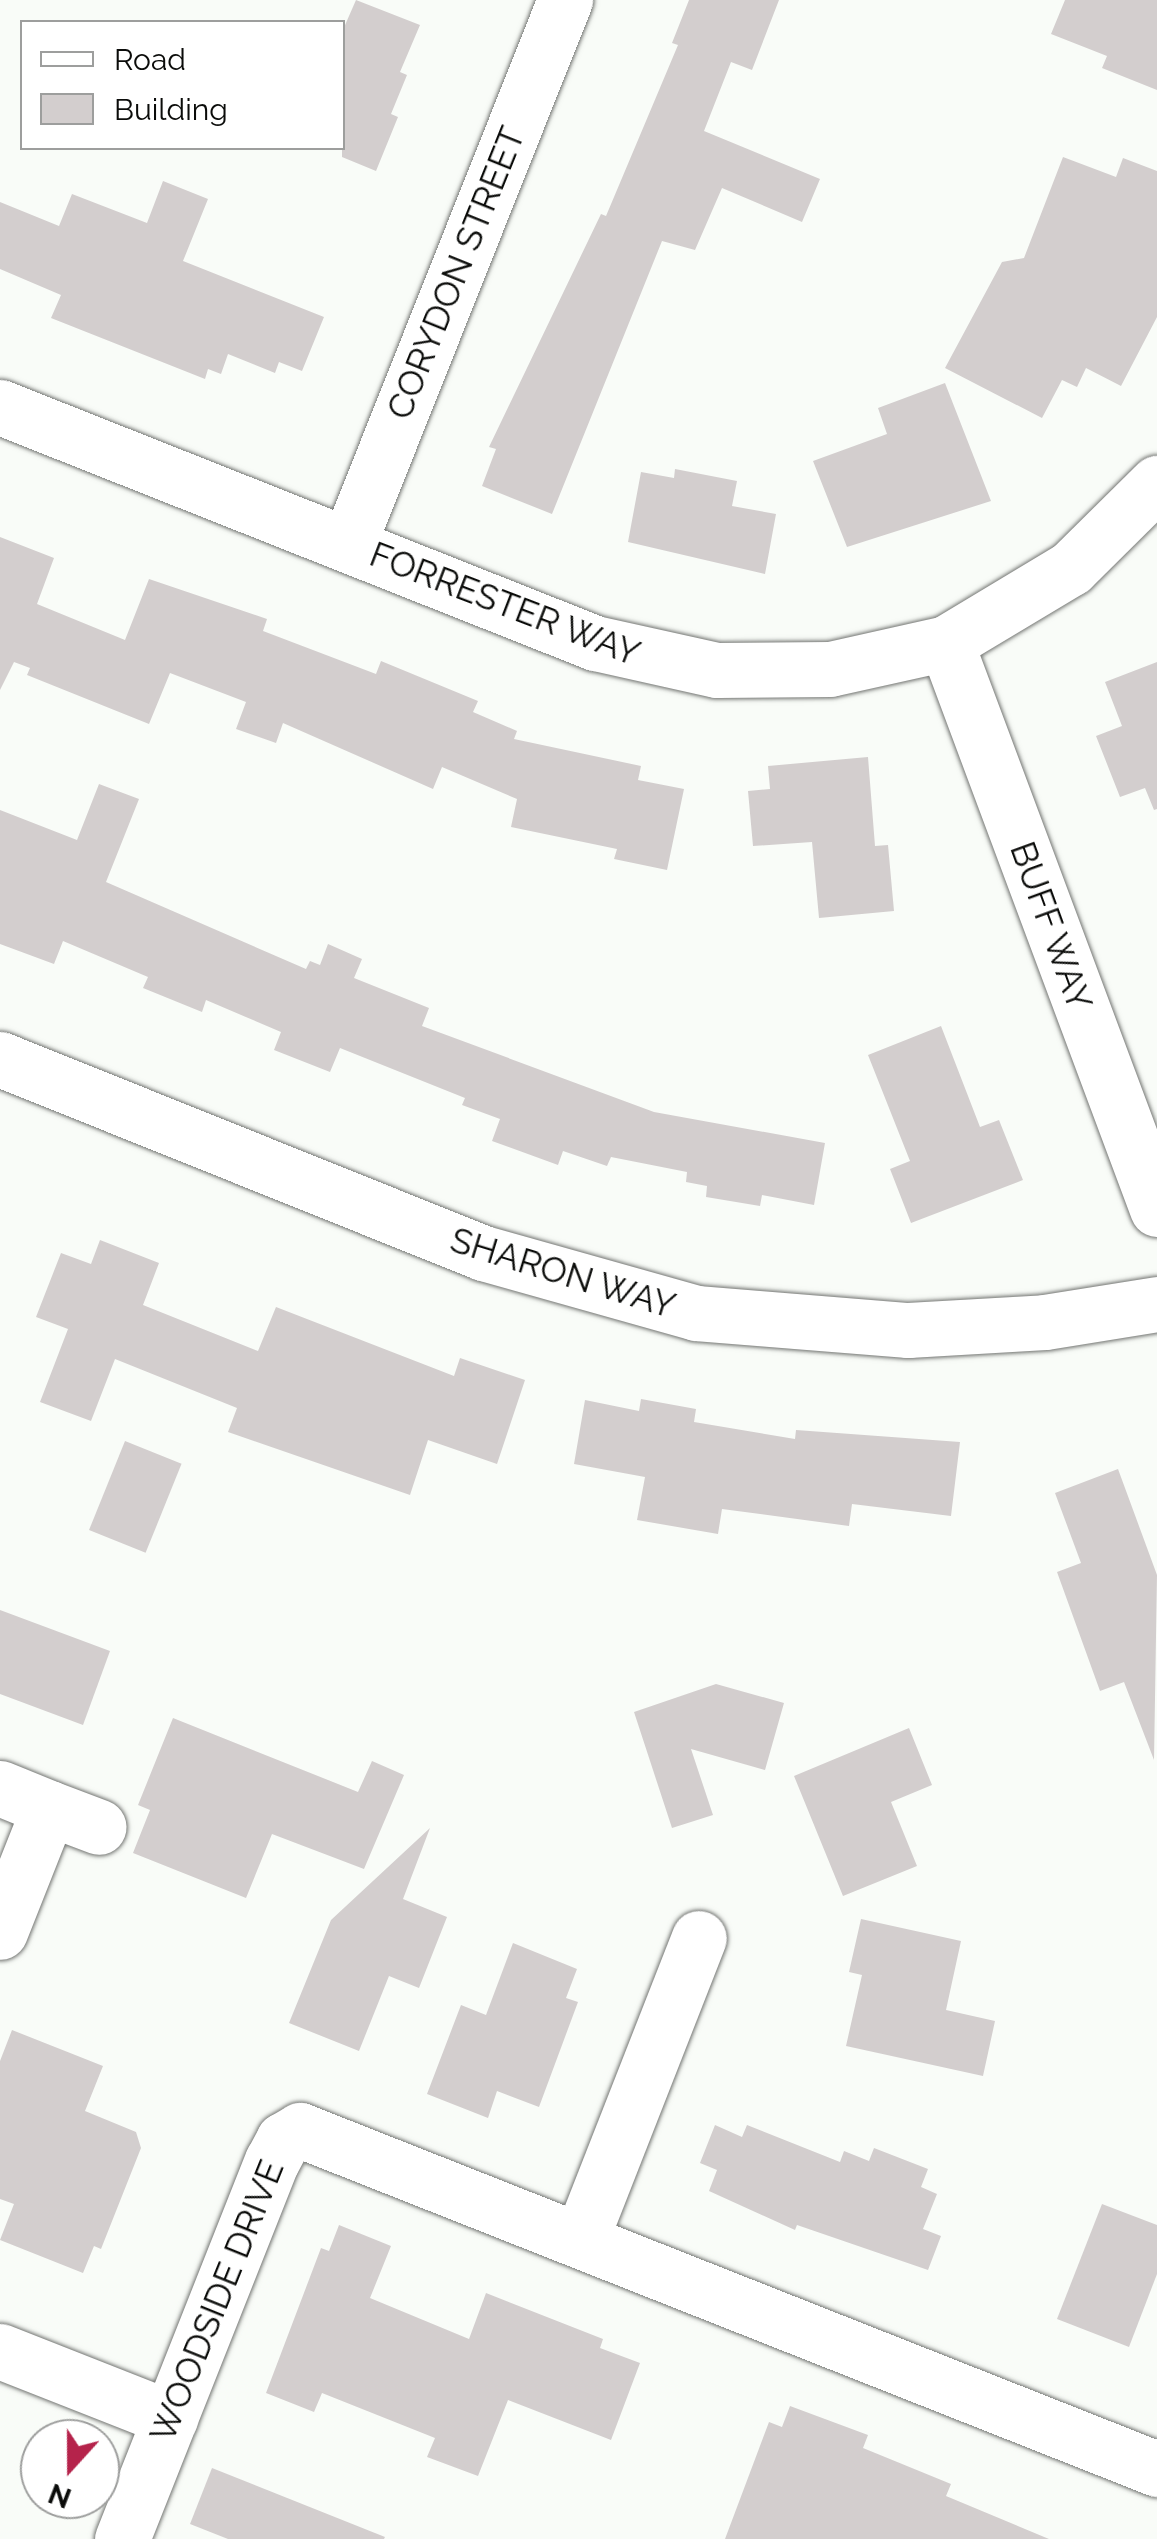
<!DOCTYPE html>
<html>
<head>
<meta charset="utf-8">
<style>
  body { margin:0 }
  #map { position:relative; width:1157px; height:2539px; overflow:hidden; background:#f9fcf8; font-family:Raleway,sans-serif }
  div>[style] { position:absolute }
  [style*='--x'] { left:calc(var(--x)*1px); top:calc(var(--y)*1px); width:calc(var(--w)*1px); rotate:calc(var(--a)*1deg) }
  .building>* { inset:0; background:#d3cece; transform-origin:0 0 }
  .roads { filter:drop-shadow(0 0 2px #747673) drop-shadow(0 0 2px #747673) }
  .minor>* { height:55px; margin:-27.5px; padding:0 27.5px; transform-origin:27.5px; border-radius:27.5px; background:#fff }
  span { translate:-50% -50%; white-space:nowrap; text-align:center; line-height:1.15; -webkit-text-stroke:9px #fff; paint-order:stroke }
  .street-label { font-size:35px; color:#0b0c0a }
  .legend { position:absolute; left:20px; top:20px; width:325px; height:130px; box-sizing:border-box; background:#fff; border:2px solid #9d9e9d; margin:0; padding:12px 18px; list-style:none; font-size:30px; color:#0b0c0a }
  .legend li { display:flex; align-items:center; gap:20px; height:50px }
  .legend b { width:50px; border:2px solid #9d9e9d }
  .north { position:absolute; left:20px; top:2419px; width:100px; height:100px; box-sizing:border-box; background:#fff; border:2px solid #9d9e9d; border-radius:50%; rotate:201deg; font-size:28px; font-weight:700; line-height:40px; text-align:center; color:#0b0c0a }
  .north::after { content:''; display:block; margin:auto; width:35px; height:45px; background:#b5234b; clip-path:polygon(50% 0,100% 100%,50% 72%,0 100%) }
</style>
</head>
<body>
<div id="map">
  <div class="building">
    <i style="clip-path:polygon(356px 0,420px 25px,400px 72px,407px 75px,391px 114px,398px 117px,376px 171px,342px 157px,342px 32px)"></i>
    <i style="clip-path:polygon(689px 0,779px 0,752px 70px,731px 62px,704px 131px,820px 179px,802px 222px,722px 188px,695px 250px,662px 241px,552px 514px,482px 486px,496px 449px,489px 447px,601px 214px,606px 216px,678px 45px,672px 43px)"></i>
    <i style="clip-path:polygon(1065px 0,1157px 0,1157px 90px,1102px 68px,1107px 56px,1051px 34px)"></i>
    <i style="clip-path:polygon(1063px 157px,1116px 177px,1123px 158px,1157px 171px,1157px 317px,1121px 386px,1086px 368px,1077px 387px,1062px 380px,1042px 418px,945px 368px,1002px 262px,1024px 258px)"></i>
    <i style="clip-path:polygon(163px 181px,208px 199px,183px 261px,324px 317px,302px 371px,279px 362px,275px 373px,228px 354px,221px 374px,208px 369px,205px 379px,51px 318px,61px 295px,0 269px,0 202px,59px 226px,72px 194px,147px 223px)"></i>
    <i style="clip-path:polygon(945px 383px,991px 501px,847px 547px,813px 461px,887px 434px,878px 408px)"></i>
    <i style="clip-path:polygon(675px 469px,737px 481px,732px 506px,776px 514px,765px 574px,628px 542px,641px 472px,674px 478px)"></i>
    <i style="clip-path:polygon(0 537px,54px 558px,37px 604px,125px 640px,149px 579px,267px 619px,263px 631px,376px 674px,381px 661px,478px 701px,473px 712px,517px 731px,514px 739px,641px 766px,638px 780px,684px 789px,667px 870px,614px 859px,617px 849px,511px 827px,517px 799px,442px 767px,433px 789px,283px 723px,276px 743px,236px 729px,246px 702px,170px 673px,149px 724px,27px 675px,30px 668px,14px 662px,0 690px)"></i>
    <i style="clip-path:polygon(1157px 662px,1157px 809px,1154px 810px,1145px 788px,1120px 797px,1096px 736px,1122px 726px,1105px 682px)"></i>
    <i style="clip-path:polygon(868px 757px,875px 846px,888px 845px,894px 911px,819px 918px,812px 842px,753px 846px,748px 791px,770px 789px,768px 766px)"></i>
    <i style="clip-path:polygon(99px 784px,139px 799px,106px 882px,306px 969px,310px 961px,320px 965px,328px 944px,362px 959px,354px 978px,429px 1008px,422px 1026px,654px 1112px,825px 1143px,814px 1205px,762px 1195px,760px 1206px,706px 1197px,707px 1186px,686px 1182px,687px 1172px,611px 1157px,607px 1166px,563px 1151px,558px 1165px,492px 1141px,500px 1119px,462px 1105px,465px 1098px,340px 1048px,330px 1072px,274px 1050px,281px 1032px,206px 1000px,202px 1012px,143px 988px,148px 977px,63px 941px,54px 964px,0 944px,0 810px,77px 840px)"></i>
    <i style="clip-path:polygon(941px 1026px,980px 1127px,999px 1120px,1023px 1180px,911px 1223px,890px 1169px,910px 1161px,868px 1055px)"></i>
    <i style="clip-path:polygon(100px 1240px,159px 1263px,143px 1305px,258px 1351px,276px 1307px,454px 1376px,460px 1358px,525px 1380px,497px 1464px,428px 1440px,410px 1495px,228px 1432px,237px 1408px,115px 1359px,91px 1421px,40px 1402px,68px 1329px,36px 1317px,61px 1253px,91px 1264px)"></i>
    <i style="clip-path:polygon(641px 1399px,696px 1409px,694px 1422px,795px 1439px,796px 1430px,960px 1442px,951px 1516px,852px 1504px,849px 1526px,722px 1509px,718px 1534px,637px 1520px,645px 1477px,574px 1464px,585px 1400px,639px 1411px)"></i>
    <i style="left:125px;top:1441px;width:61px;height:96px;rotate:22deg"></i>
    <i style="clip-path:polygon(1118px 1469px,1157px 1575px,1154px 1760px,1124px 1682px,1100px 1691px,1057px 1572px,1081px 1563px,1055px 1493px)"></i>
    <i style="clip-path:polygon(0 1610px,110px 1651px,83px 1725px,0 1694px)"></i>
    <i style="clip-path:polygon(716px 1684px,784px 1703px,765px 1770px,691px 1749px,713px 1815px,672px 1828px,634px 1712px)"></i>
    <i style="clip-path:polygon(173px 1718px,358px 1792px,372px 1761px,404px 1775px,364px 1869px,272px 1834px,246px 1898px,133px 1853px,150px 1810px,138px 1805px)"></i>
    <i style="clip-path:polygon(909px 1728px,932px 1785px,891px 1802px,917px 1866px,843px 1896px,794px 1776px)"></i>
    <i style="clip-path:polygon(430px 1828px,403px 1899px,447px 1917px,419px 1988px,389px 1976px,359px 2051px,289px 2023px,331px 1920px)"></i>
    <i style="clip-path:polygon(861px 1919px,961px 1941px,946px 2010px,995px 2021px,983px 2076px,846px 2046px,862px 1975px,849px 1972px)"></i>
    <i style="clip-path:polygon(513px 1943px,577px 1969px,566px 1998px,578px 2002px,539px 2107px,497px 2091px,488px 2118px,427px 2094px,461px 2005px,486px 2015px)"></i>
    <i style="clip-path:polygon(12px 2030px,103px 2066px,85px 2111px,136px 2132px,141px 2148px,101px 2249px,94px 2246px,83px 2273px,0 2240px,14px 2204px,0 2199px,0 2061px)"></i>
    <i style="clip-path:polygon(715px 2125px,742px 2137px,747px 2125px,840px 2162px,844px 2151px,869px 2161px,874px 2148px,928px 2169px,921px 2187px,937px 2194px,923px 2229px,941px 2236px,928px 2270px,797px 2225px,795px 2230px,709px 2191px,717px 2170px,700px 2163px)"></i>
    <i style="clip-path:polygon(1102px 2204px,1157px 2225px,1157px 2274px,1129px 2347px,1057px 2319px)"></i>
    <i style="clip-path:polygon(339px 2225px,391px 2246px,370px 2298px,469px 2339px,486px 2293px,603px 2339px,600px 2348px,640px 2363px,611px 2440px,508px 2400px,478px 2476px,427px 2457px,435px 2438px,322px 2393px,314px 2412px,266px 2393px,321px 2248px,329px 2251px)"></i>
    <i style="clip-path:polygon(790px 2406px,868px 2435px,863px 2448px,951px 2484px,946px 2496px,1049px 2539px,725px 2539px,769px 2422px,782px 2427px)"></i>
    <i style="clip-path:polygon(212px 2468px,385px 2537px,384px 2539px,228px 2539px,190px 2524px)"></i>
  </div>
  <div class="roads">
    <div class="minor">
      <i style="--x:0;--y:407;--w:640;--a:21.64"></i>
      <i style="--x:595;--y:643;--w:125;--a:12.5"></i>
      <i style="--x:717;--y:670;--w:113;--a:-0.5"></i>
      <i style="--x:830;--y:669;--w:119;--a:-12.6"></i>
      <i style="--x:946;--y:643;--w:146;--a:-31"></i>
      <i style="--x:1071;--y:568;--w:121;--a:-44.7"></i>
      <i style="--x:348;--y:545;--w:587;--a:-68.29"></i>
      <i style="--x:946;--y:643;--w:604;--a:69.55"></i>
      <i style="--x:0;--y:1059;--w:521;--a:21.88"></i>
      <i style="--x:483;--y:1253;--w:221;--a:15.7"></i>
      <i style="--x:696;--y:1313;--w:213;--a:4.6"></i>
      <i style="--x:908;--y:1330;--w:137;--a:-3.3"></i>
      <i style="--x:1045;--y:1322;--w:113;--a:-9.1"></i>
      <i style="--x:0;--y:1788;--w:53;--a:22.2"></i>
      <i style="--x:49;--y:1808;--w:133;--a:111.6"></i>
      <i style="--x:49;--y:1808;--w:53;--a:20.8"></i>
      <i style="--x:582;--y:2236;--w:320;--a:-68.6"></i>
      <i style="--x:0;--y:2351;--w:183;--a:21.5"></i>
      <i style="--x:122;--y:2539;--w:407;--a:-68.4"></i>
      <i style="--x:272;--y:2161;--w:24;--a:-62"></i>
      <i style="--x:283;--y:2140;--w:20;--a:-30"></i>
      <i style="--x:300;--y:2130;--w:922;--a:21.58"></i>
    </div>
  </div>
  <div class="street-label">
    <span style="left:456px;top:273px;rotate:-68deg">CORYDON STREET</span>
    <span style="left:505px;top:604px;rotate:21deg">FORRESTER WAY</span>
    <span style="left:1051px;top:926px;rotate:70deg">BUFF WAY</span>
    <span style="left:563px;top:1273px;rotate:17deg">SHARON WAY</span>
    <span style="left:217px;top:2301px;rotate:-68deg">WOODSIDE DRIVE</span>
  </div>
  <ul class="legend">
  <li><b style="height:12px;background:#fff"></b>Road</li>
  <li><b style="height:28px;background:#d3cece"></b>Building</li>
  </ul>
  <div class="north">N</div>
</div>
</body>
</html>
